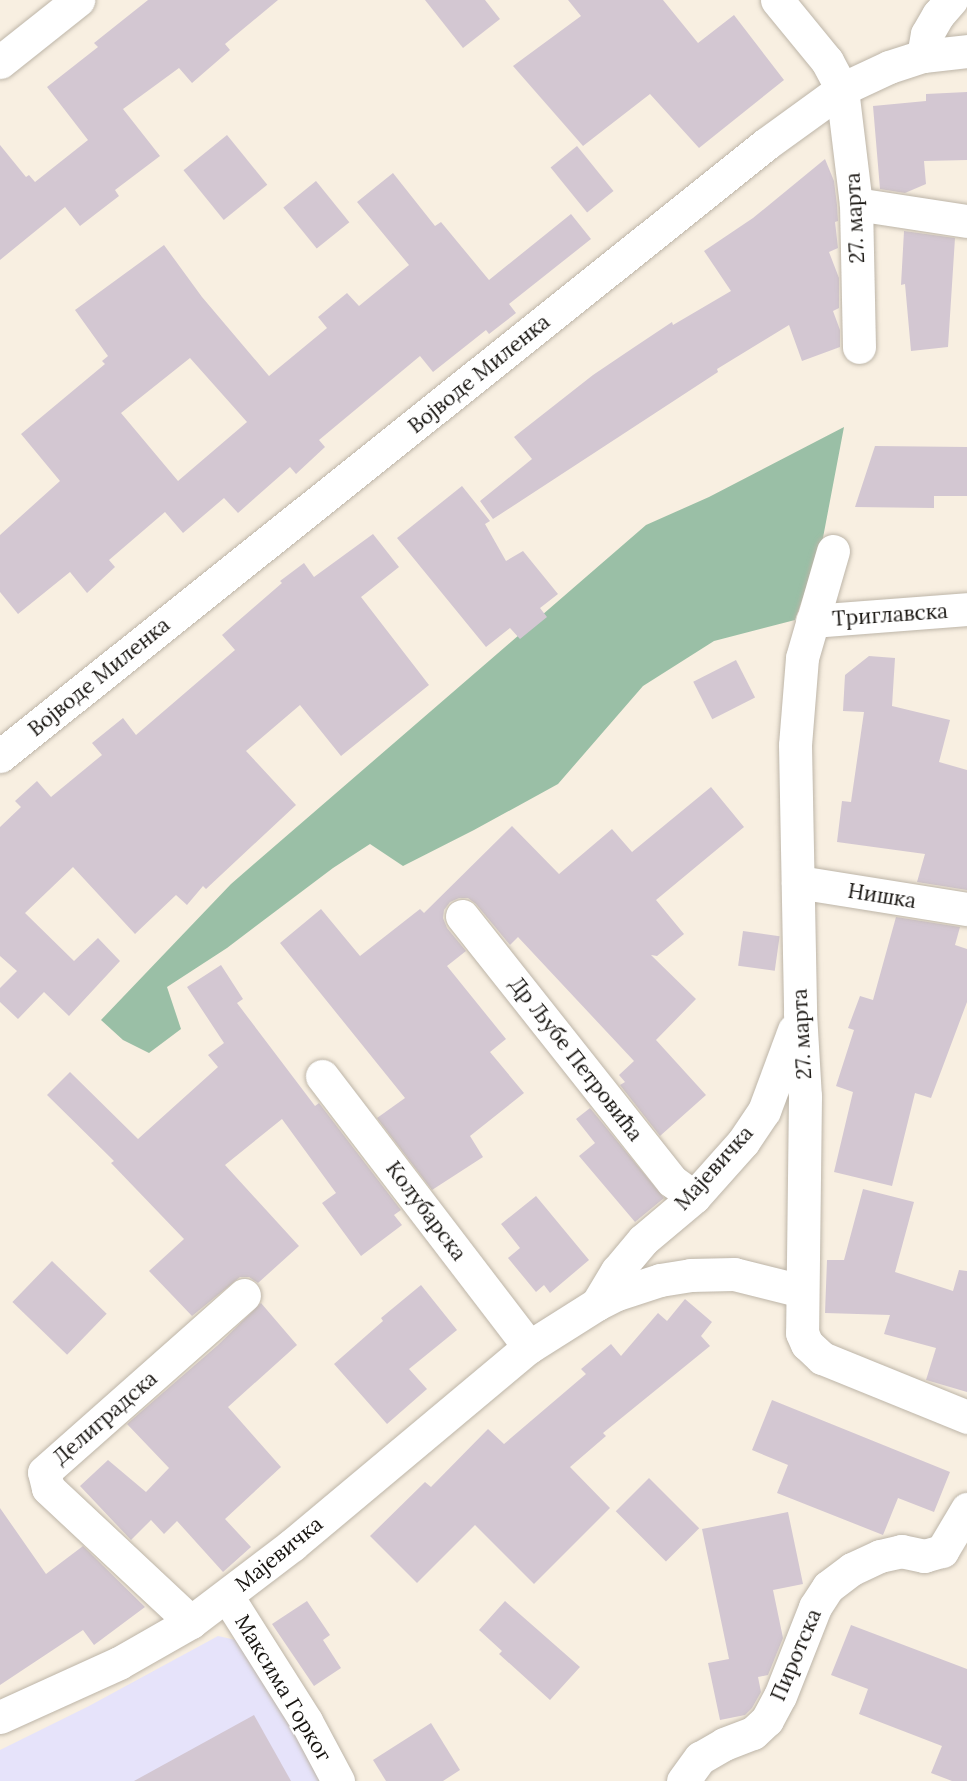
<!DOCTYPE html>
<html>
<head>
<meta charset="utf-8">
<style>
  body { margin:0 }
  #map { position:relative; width:967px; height:1781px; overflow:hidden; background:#f8efe1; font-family:Lora,serif }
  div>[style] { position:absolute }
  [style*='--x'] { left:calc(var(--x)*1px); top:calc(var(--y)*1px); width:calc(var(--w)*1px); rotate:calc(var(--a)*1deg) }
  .education>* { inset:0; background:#e6e3fa }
  .forest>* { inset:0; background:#9abfa6 }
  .building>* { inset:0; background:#d3c7d2; transform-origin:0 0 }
  .roads { filter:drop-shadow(0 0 2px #bdb5a8) drop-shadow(0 0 2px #bdb5a8) }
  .minor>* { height:33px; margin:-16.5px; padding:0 16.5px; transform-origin:16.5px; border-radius:16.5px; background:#fff }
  span { translate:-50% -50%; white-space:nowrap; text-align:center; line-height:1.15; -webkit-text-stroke:5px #fff; paint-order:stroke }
  .street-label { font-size:21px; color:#171410 }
</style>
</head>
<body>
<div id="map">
  <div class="education">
    <i style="clip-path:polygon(218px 1636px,236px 1640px,267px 1678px,324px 1781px,0 1781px,0 1750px,89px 1706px)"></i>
  </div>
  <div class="forest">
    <i style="clip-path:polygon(844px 427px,822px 543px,795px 620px,714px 641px,643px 686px,558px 784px,474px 830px,403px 866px,370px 844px,333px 868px,227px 948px,167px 987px,181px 1029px,149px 1053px,123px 1040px,101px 1020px,231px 884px,646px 525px,709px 497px)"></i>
  </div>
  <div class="building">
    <i style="clip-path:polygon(148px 0,278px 0,225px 44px,230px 50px,192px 83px,179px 68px,123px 109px,160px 156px,115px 190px,119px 196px,80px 226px,65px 207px,0 260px,0 145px,26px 177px,29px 175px,35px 182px,88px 140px,47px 87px,98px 47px,94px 43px)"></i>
    <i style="clip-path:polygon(425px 0,485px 0,500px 19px,463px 48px)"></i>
    <i style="clip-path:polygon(568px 0,663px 0,698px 43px,734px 15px,784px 80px,699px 148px,650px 94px,583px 146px,513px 66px,581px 16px)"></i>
    <i style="clip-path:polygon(967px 92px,967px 160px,924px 161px,926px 184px,905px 193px,880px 189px,873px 106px,926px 101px,926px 94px)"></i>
    <i style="left:227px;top:135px;width:64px;height:56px;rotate:51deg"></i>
    <i style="left:577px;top:146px;width:58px;height:34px;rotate:51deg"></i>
    <i style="clip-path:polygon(825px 159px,834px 181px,837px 205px,838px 221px,835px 222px,838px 248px,829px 252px,839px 278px,839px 308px,833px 311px,840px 330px,840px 347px,802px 361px,789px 325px,717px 369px,718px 372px,493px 519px,480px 501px,532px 459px,514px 437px,593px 375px,633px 348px,672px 322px,673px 325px,731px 291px,704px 251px,753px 218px)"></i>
    <i style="clip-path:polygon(evenodd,393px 173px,435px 226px,441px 222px,489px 280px,571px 214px,591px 239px,509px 304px,516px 313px,489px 334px,486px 330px,433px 372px,420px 356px,319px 440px,325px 447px,296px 474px,290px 467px,238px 513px,224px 498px,183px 533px,165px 512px,109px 560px,115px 567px,87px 593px,70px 572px,18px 614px,0 592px,0 535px,60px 481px,21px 434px,105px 364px,102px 361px,108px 356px,75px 310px,164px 245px,202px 297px,269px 376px,327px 328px,318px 317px,347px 293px,359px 306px,409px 265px,357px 202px,393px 173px,190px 358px,247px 422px,178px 481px,121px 413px,190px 358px)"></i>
    <i style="left:316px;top:181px;width:53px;height:42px;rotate:51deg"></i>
    <i style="clip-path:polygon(904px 231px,955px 238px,948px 347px,911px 351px,905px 284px,901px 285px)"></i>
    <i style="clip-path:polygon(875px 446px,967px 447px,967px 496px,934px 496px,934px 508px,855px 507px)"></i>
    <i style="clip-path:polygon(462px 486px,490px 521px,485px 524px,506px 561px,523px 551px,558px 594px,540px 608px,547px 617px,520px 639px,510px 628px,486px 647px,397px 538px)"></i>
    <i style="clip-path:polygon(373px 534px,399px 567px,361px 597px,429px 685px,341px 756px,300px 705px,246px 751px,296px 805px,206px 889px,203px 886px,187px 905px,176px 895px,135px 934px,73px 867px,25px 913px,74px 961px,98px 938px,120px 961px,69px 1016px,44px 992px,18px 1019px,0 1002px,0 988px,17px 971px,0 956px,0 827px,21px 807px,15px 801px,37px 781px,51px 797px,102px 755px,92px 743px,123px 718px,136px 735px,235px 650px,222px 635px,282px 583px,280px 581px,304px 563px,314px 577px)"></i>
    <i style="clip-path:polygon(869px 656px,895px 658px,892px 706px,950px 720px,939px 762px,967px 770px,967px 890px,917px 882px,925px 854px,837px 842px,842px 801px,851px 802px,864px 712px,843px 711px,845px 675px)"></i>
    <i style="left:736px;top:660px;width:42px;height:48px;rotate:63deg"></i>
    <i style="clip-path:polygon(711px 787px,744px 827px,656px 900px,684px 934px,657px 956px,651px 955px,696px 999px,656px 1040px,706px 1095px,660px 1136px,620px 1085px,625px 1082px,619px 1075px,634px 1061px,518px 937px,510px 945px,476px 904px,468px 898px,459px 898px,450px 902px,444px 910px,443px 918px,447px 928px,466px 951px,447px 966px,506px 1039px,490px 1052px,524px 1093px,470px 1136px,483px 1157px,432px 1190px,377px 1118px,405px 1098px,280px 943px,321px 909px,360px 956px,420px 909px,424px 913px,512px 826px,559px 874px,612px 829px,632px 852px)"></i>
    <i style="clip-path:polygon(896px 917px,960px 927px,955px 945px,967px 949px,967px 1002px,931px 1098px,915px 1093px,892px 1186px,834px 1172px,853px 1092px,836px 1086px,854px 1030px,848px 1028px,860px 996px,873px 1000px)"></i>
    <i style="left:743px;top:931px;width:37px;height:35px;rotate:8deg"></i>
    <i style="clip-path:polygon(221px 965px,243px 999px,237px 1003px,315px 1106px,319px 1103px,401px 1210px,394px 1215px,402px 1225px,361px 1256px,322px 1203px,336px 1193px,282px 1119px,225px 1165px,299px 1246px,258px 1283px,249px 1277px,240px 1277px,192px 1316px,149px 1271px,184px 1239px,111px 1163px,114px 1161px,47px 1095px,70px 1072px,138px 1139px,218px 1067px,208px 1055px,224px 1043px,187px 987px)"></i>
    <i style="clip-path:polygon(590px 1108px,664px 1198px,635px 1222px,579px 1156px,595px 1143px,576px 1119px)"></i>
    <i style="clip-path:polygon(863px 1189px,914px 1202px,895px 1272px,953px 1291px,959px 1270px,967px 1271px,967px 1392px,926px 1380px,936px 1348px,884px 1334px,890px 1315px,825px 1313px,827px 1260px,844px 1260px)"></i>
    <i style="clip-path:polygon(536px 1196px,589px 1260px,550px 1293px,544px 1285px,536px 1292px,508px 1258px,520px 1248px,501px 1224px)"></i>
    <i style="left:52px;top:1261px;width:76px;height:57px;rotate:44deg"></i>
    <i style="clip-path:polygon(421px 1285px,457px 1330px,409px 1369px,427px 1389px,387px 1424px,334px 1364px,383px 1321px,381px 1318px)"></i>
    <i style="clip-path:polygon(685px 1299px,712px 1322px,701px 1336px,710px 1346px,603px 1433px,606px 1436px,570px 1467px,610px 1508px,534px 1584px,475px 1525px,417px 1583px,370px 1536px,425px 1482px,431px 1487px,488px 1429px,504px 1444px,586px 1374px,581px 1369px,611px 1344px,621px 1356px,658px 1313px,667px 1321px)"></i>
    <i style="clip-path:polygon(261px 1303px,297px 1345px,228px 1407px,281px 1467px,225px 1519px,251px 1547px,223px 1572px,177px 1521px,164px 1534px,151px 1520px,131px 1540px,80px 1486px,108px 1460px,146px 1492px,169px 1468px,127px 1424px,218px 1345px)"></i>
    <i style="clip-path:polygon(772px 1400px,950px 1472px,934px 1512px,898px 1498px,883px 1535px,777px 1493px,788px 1465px,752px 1450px)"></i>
    <i style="left:649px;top:1478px;width:71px;height:47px;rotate:45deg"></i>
    <i style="clip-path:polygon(0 1508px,46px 1574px,83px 1546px,145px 1607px,94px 1645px,83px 1630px,0 1685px)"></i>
    <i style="clip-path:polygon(788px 1512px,803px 1584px,773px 1590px,783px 1638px,768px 1675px,758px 1677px,761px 1692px,752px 1708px,745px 1715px,720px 1720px,708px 1663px,729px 1659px,702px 1529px)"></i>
    <i style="clip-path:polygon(307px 1601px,330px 1635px,323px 1640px,341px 1668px,314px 1686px,272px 1624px)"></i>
    <i style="clip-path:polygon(505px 1601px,580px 1667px,550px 1700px,499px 1654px,502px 1651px,479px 1630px)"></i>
    <i style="clip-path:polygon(851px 1625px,967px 1669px,967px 1781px,952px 1781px,931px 1773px,942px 1746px,859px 1714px,868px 1689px,831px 1675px)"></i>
    <i style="clip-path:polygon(254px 1715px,291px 1781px,134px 1781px)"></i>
    <i style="clip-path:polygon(431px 1723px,460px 1770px,443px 1781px,386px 1781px,373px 1760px)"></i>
  </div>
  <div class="roads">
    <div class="minor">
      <i style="--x:777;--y:0;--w:79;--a:50.7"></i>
      <i style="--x:827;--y:61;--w:32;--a:62"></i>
      <i style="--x:842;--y:89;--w:116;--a:83.1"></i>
      <i style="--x:856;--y:204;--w:143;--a:88.8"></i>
      <i style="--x:923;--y:56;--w:22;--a:-80"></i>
      <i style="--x:927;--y:34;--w:22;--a:-60"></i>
      <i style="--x:938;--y:15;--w:20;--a:-49"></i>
      <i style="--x:0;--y:62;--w:100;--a:-38.5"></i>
      <i style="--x:856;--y:204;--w:112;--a:8.7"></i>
      <i style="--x:833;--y:551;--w:111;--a:106.2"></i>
      <i style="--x:802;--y:658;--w:87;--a:94.6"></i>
      <i style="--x:795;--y:745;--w:268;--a:88.9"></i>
      <i style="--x:800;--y:1013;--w:83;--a:86.6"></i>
      <i style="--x:805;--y:1096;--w:237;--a:90.7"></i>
      <i style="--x:802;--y:1333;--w:12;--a:66"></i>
      <i style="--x:807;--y:1344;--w:21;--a:43"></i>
      <i style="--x:822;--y:1358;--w:157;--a:22.1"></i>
      <i style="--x:812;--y:621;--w:155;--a:-4.4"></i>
      <i style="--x:0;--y:756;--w:980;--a:-38.62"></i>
      <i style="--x:766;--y:144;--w:94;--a:-35.9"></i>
      <i style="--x:842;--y:89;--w:52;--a:-25.1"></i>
      <i style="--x:889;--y:67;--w:36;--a:-18"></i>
      <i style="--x:923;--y:56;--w:44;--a:-6.5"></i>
      <i style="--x:798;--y:882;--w:171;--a:9.1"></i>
      <i style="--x:462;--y:916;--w:338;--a:51.6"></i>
      <i style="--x:672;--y:1181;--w:27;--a:36"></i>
      <i style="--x:322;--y:1076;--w:341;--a:52.6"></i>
      <i style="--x:597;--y:1304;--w:39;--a:-59"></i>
      <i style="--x:617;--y:1271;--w:40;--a:-50"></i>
      <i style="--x:643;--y:1240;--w:67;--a:-40.1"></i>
      <i style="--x:694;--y:1197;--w:74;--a:-48.3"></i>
      <i style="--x:743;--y:1142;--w:37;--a:-56"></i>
      <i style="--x:764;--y:1111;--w:86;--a:-69.7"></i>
      <i style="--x:227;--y:1596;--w:148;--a:57.7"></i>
      <i style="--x:306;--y:1721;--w:68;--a:61.9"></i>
      <i style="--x:191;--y:1622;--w:196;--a:-136.9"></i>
      <i style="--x:48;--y:1488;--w:16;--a:-104"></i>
      <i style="--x:44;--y:1472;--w:267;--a:-41.5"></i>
      <i style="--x:0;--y:1717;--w:131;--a:-24.4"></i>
      <i style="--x:119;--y:1663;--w:83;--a:-29.7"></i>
      <i style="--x:191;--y:1622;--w:127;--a:-37.3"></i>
      <i style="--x:292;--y:1545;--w:309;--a:-39.9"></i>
      <i style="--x:529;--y:1347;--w:80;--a:-32.3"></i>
      <i style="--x:597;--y:1304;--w:22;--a:-27"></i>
      <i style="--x:617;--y:1294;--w:45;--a:-18"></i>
      <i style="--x:660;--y:1280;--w:30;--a:-9"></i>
      <i style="--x:690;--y:1275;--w:44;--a:-1.3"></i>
      <i style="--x:734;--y:1274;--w:70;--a:14"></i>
      <i style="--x:683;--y:1781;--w:29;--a:-54"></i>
      <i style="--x:700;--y:1758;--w:28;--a:-30"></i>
      <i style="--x:724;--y:1744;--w:31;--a:-21"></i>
      <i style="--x:753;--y:1733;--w:19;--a:-43"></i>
      <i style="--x:767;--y:1720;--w:27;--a:-62"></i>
      <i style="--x:780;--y:1696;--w:96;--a:-68.5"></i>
      <i style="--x:815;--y:1607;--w:24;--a:-57"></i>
      <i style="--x:828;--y:1587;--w:30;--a:-37"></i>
      <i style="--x:852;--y:1569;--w:31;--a:-25"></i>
      <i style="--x:880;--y:1556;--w:22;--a:-13"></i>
      <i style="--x:901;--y:1551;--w:24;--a:12"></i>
      <i style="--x:924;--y:1556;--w:19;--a:-16"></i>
      <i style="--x:942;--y:1551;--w:49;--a:-59.2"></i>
    </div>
  </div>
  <div class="street-label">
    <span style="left:855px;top:218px;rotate:-93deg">27. марта</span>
    <span style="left:479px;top:374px;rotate:-39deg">Војводе Миленка</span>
    <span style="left:890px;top:615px;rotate:-4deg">Триглавска</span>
    <span style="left:99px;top:677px;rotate:-39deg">Војводе Миленка</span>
    <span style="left:882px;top:896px;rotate:9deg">Нишка</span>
    <span style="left:802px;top:1034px;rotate:-93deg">27. марта</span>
    <span style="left:576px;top:1059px;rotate:52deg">Др Љубе Петровића</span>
    <span style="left:714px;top:1168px;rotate:-48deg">Мајевичка</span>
    <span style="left:426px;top:1211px;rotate:53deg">Колубарска</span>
    <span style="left:105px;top:1418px;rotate:-41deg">Делиградска</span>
    <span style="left:279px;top:1554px;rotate:-39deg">Мајевичка</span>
    <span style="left:796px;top:1655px;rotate:-67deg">Пиротска</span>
    <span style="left:283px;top:1688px;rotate:59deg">Максима Горког</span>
  </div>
</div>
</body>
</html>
